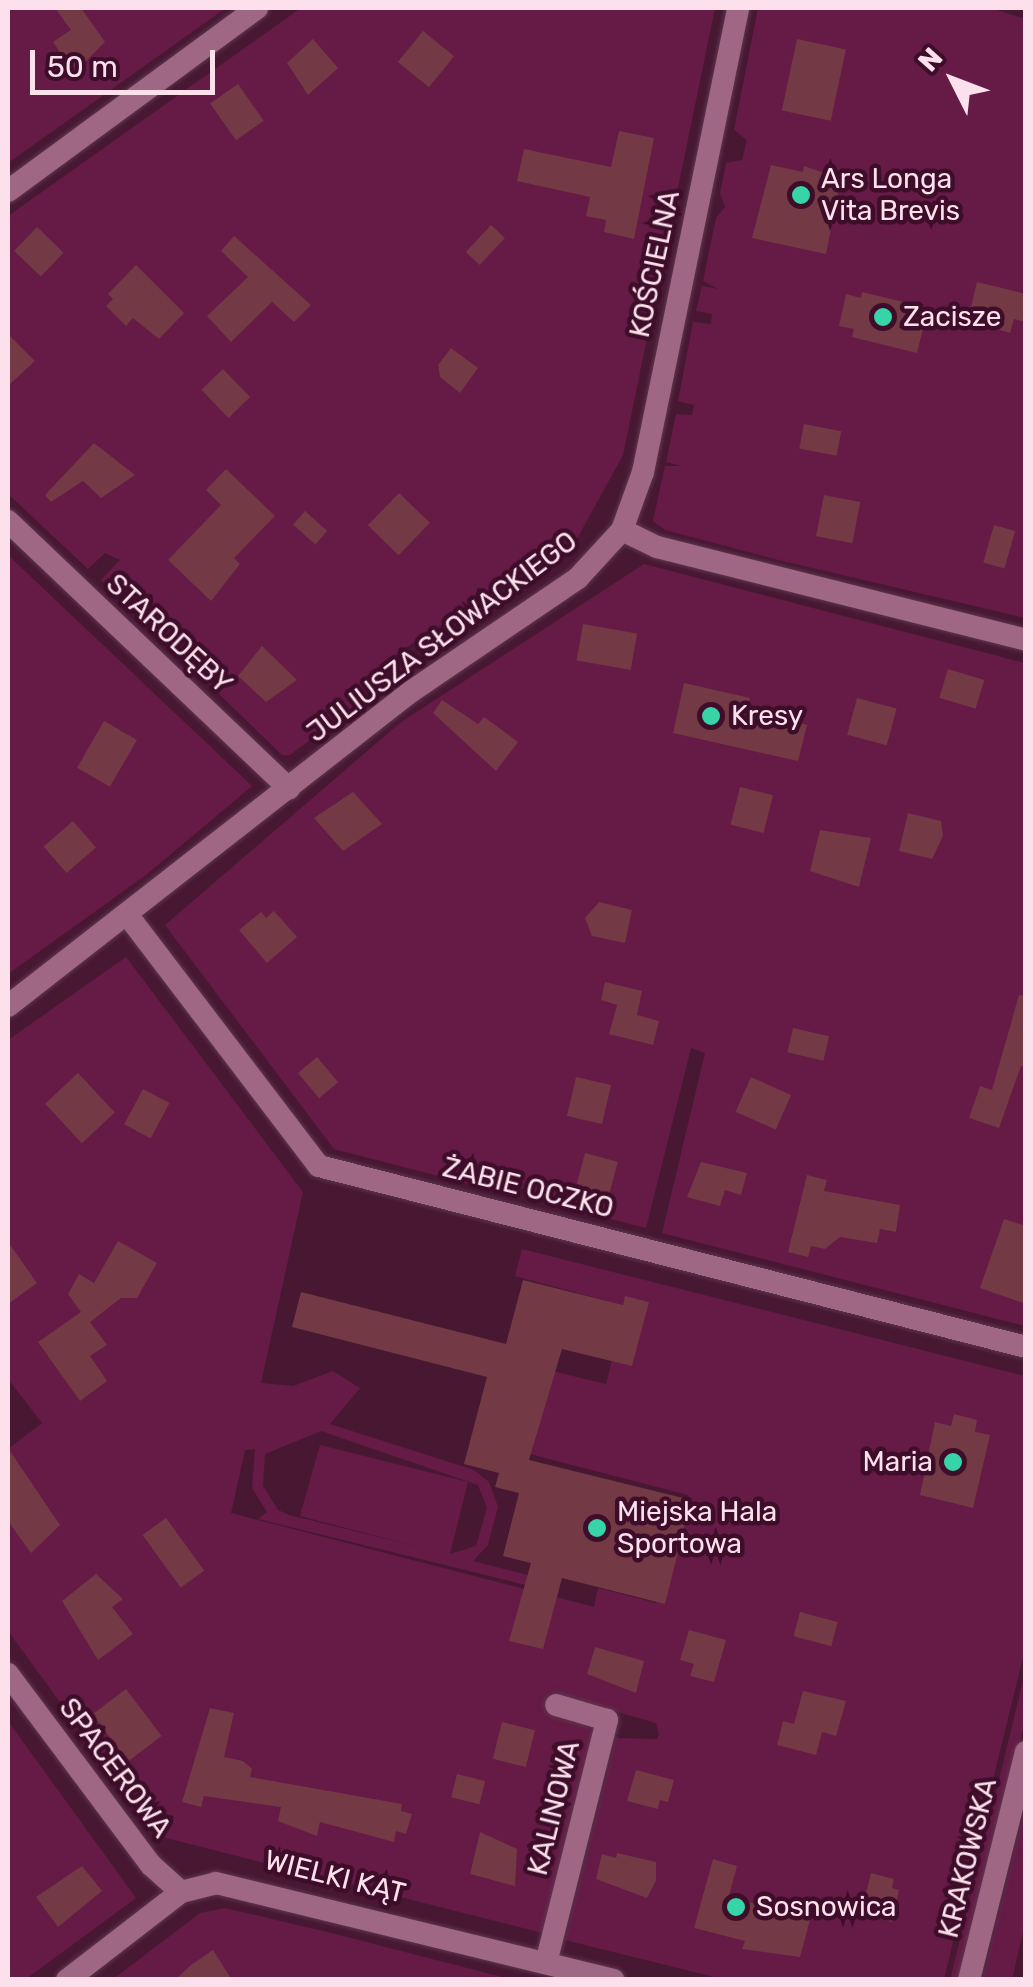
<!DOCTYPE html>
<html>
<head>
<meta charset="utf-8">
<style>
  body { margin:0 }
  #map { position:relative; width:1033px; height:1987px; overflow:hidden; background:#481833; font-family:Rubik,sans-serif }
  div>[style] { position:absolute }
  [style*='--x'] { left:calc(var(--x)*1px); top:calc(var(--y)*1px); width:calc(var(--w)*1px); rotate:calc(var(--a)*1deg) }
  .green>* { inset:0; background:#651b46 }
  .building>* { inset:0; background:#733945; transform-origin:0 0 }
  .roads { filter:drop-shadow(0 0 2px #5e364d) drop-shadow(0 0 2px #5e364d) }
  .minor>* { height:22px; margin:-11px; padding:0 11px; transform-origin:11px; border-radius:11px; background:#9f6783 }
  .dots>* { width:28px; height:28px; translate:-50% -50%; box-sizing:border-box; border:5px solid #3d0d29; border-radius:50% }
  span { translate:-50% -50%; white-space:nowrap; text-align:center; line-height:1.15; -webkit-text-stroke:9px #3d0d29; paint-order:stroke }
  .poi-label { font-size:28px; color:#fce1ed }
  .left { translate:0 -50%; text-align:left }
  .right { translate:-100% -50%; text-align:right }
  .street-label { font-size:28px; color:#fce1ed }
  .frame { position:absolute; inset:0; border:10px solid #fce1ed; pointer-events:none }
  .north { position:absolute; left:903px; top:30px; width:100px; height:100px; -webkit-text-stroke:8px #3d0d29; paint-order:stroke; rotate:312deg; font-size:28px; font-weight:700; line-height:40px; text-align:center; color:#fce1ed }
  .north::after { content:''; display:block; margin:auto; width:35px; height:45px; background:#fce1ed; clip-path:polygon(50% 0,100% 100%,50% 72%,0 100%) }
  .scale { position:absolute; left:30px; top:50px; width:185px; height:45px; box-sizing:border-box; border:5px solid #fce1ed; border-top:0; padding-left:12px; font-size:30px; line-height:35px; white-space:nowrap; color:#fce1ed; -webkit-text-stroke:8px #3d0d29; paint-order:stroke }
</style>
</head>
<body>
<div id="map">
  <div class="green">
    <i style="clip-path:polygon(8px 8px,226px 8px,8px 163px)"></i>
    <i style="clip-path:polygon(301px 8px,715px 8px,623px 455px,578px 537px,402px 650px,407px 666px,290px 755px,282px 755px,101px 580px,120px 560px,105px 553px,88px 569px,8px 494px,8px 216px)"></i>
    <i style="clip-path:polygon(758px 8px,990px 8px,1025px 19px,1025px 618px,774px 559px,665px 530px,653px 521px,665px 466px,682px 466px,666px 462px,676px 414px,692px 415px,694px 405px,678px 401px,693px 322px,711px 324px,712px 314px,696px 311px,702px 286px,718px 289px,703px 281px,716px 218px,725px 207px,720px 193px,726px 163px,742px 160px,747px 140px,734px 130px)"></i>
    <i style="clip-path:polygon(8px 555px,252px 786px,146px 875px,8px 974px)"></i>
    <i style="clip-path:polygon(644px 564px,1025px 663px,1025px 1326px,662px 1233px,705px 1053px,691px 1048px,646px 1228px,524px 1197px,525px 1189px,511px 1185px,508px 1194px,334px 1149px,165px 925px,401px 722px)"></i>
    <i style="clip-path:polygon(evenodd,126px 957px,303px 1192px,261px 1383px,293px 1386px,333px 1371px,360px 1388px,330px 1424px,474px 1470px,489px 1482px,498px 1507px,488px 1545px,473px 1561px,528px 1575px,526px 1585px,258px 1519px,267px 1512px,252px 1488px,255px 1449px,245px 1450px,231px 1513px,594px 1607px,598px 1588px,656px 1603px,688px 1495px,526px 1453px,552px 1371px,606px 1384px,626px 1306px,515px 1276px,522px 1249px,1025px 1376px,1025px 1649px,944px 1979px,722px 1979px,565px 1940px,616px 1738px,657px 1739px,659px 1734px,656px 1723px,554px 1694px,593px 1733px,543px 1933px,158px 1836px,8px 1631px,8px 1449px,42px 1423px,8px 1379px,8px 1040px,126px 957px,321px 1431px,478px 1485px,487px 1508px,476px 1546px,450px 1554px,468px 1482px,320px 1445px,300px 1516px,419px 1547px,289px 1515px,278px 1510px,263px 1486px,265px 1454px,321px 1431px)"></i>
    <i style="clip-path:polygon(1025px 1673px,1025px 1720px,997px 1841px,960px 1979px,950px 1980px)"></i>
    <i style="clip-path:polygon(8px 1721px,136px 1898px,26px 1979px,8px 1979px)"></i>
    <i style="clip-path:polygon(1025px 1810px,1025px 1923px,1012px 1979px,983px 1979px)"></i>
    <i style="clip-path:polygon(225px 1908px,331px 1933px,510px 1979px,112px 1980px,200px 1913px)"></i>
  </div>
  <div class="building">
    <i style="clip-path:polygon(55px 8px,81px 8px,105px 42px,81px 66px,70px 67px,53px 42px,71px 30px)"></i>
    <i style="left:423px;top:31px;width:40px;height:40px;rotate:39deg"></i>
    <i style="clip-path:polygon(313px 39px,338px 68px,308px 95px,287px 63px)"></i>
    <i style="left:797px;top:39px;width:50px;height:73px;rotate:12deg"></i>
    <i style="left:238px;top:84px;width:45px;height:34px;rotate:55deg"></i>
    <i style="clip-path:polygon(619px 131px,654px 138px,634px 239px,604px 232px,606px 220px,586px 216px,590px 197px,517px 181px,524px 149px,611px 167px)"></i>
    <i style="clip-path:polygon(771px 165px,803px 172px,804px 166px,841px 179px,826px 254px,752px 238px)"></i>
    <i style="left:491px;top:225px;width:19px;height:37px;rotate:43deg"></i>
    <i style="left:37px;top:227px;width:37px;height:33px;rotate:44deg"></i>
    <i style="clip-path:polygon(234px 236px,311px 305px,294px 322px,272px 302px,231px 342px,207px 316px,248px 277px,221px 251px)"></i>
    <i style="clip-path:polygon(136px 265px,184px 313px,159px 339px,133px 318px,126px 326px,106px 306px,113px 299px,108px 294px)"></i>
    <i style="clip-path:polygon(977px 282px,1026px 294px,1026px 322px,1014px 319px,1010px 333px,987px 326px,991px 312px,971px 307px)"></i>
    <i style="clip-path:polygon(862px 292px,928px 308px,917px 353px,852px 337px,854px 329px,839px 326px,846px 294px,861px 298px)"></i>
    <i style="clip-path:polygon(8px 334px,35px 361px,8px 386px)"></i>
    <i style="clip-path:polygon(451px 348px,478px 368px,460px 393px,440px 377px,438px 365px)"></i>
    <i style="left:223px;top:369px;width:39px;height:30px;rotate:46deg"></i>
    <i style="left:804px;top:424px;width:38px;height:25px;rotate:11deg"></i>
    <i style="clip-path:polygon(94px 443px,135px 475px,101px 498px,83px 481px,51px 502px,45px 495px)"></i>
    <i style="clip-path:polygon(226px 469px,275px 516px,234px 558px,240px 564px,211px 601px,168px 560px,221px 505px,206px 490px)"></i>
    <i style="left:399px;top:493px;width:43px;height:45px;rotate:44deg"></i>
    <i style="left:824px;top:495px;width:37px;height:42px;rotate:11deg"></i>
    <i style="left:305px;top:511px;width:30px;height:18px;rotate:42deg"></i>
    <i style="left:994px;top:525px;width:22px;height:39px;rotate:16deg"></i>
    <i style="left:583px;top:624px;width:55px;height:37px;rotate:10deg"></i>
    <i style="clip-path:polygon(262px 646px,297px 680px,266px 702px,238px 676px)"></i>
    <i style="left:948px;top:669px;width:38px;height:30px;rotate:17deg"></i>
    <i style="clip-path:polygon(684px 683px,750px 698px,747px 708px,807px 725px,798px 761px,673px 733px)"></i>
    <i style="left:857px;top:698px;width:41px;height:38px;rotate:15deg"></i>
    <i style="clip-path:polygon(442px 700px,478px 724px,484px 717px,518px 742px,496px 771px,433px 713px)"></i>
    <i style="left:104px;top:721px;width:38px;height:54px;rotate:30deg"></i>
    <i style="left:740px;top:787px;width:34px;height:39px;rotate:14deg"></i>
    <i style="clip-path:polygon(353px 792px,382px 824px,343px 851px,314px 818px)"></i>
    <i style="clip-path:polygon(908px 813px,941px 821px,943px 836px,932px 859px,899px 851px)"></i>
    <i style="left:73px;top:821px;width:35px;height:39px;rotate:49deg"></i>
    <i style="clip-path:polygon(820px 830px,871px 838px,859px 887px,810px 871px)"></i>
    <i style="clip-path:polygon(599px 902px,632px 910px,625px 943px,592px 936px,585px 918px)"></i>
    <i style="clip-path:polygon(274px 911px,297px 937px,267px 963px,239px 930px,261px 912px,266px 918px)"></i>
    <i style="clip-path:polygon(605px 982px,642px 991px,637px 1015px,659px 1021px,653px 1045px,609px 1034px,617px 1005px,601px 1000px)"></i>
    <i style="clip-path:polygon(1019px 995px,1026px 996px,1026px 1067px,1021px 1066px,999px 1128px,969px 1118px,980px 1086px,992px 1090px)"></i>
    <i style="left:793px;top:1028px;width:37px;height:25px;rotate:13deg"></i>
    <i style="left:317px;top:1057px;width:33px;height:25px;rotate:50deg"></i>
    <i style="left:78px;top:1073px;width:54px;height:45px;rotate:47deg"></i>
    <i style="left:576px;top:1077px;width:36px;height:40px;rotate:13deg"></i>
    <i style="left:751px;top:1077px;width:44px;height:38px;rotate:24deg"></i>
    <i style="left:143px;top:1089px;width:30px;height:40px;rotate:28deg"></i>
    <i style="left:585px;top:1153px;width:34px;height:34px;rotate:15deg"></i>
    <i style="clip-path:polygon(701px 1162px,747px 1173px,741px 1195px,725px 1190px,720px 1206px,687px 1197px)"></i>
    <i style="clip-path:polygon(807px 1175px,827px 1180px,824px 1191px,900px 1205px,896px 1232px,880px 1229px,877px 1243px,840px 1237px,825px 1249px,811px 1246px,808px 1257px,788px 1252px)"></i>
    <i style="clip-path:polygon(1004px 1219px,1026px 1226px,1026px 1304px,980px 1288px)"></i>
    <i style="clip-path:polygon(118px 1241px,157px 1263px,137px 1298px,121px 1298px,90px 1322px,107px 1345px,90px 1356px,107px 1381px,80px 1401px,38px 1342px,81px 1312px,68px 1294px,79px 1274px,94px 1283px)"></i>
    <i style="clip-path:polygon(8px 1242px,37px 1283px,8px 1304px)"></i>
    <i style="clip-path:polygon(523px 1280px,623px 1305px,625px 1296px,649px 1302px,632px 1366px,562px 1349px,529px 1460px,691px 1500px,665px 1604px,562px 1578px,543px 1649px,509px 1641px,531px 1563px,503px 1556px,519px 1493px,495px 1487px,499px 1473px,464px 1464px,487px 1377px,292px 1327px,301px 1292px,506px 1344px)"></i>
    <i style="clip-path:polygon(954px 1414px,977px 1420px,975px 1432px,990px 1435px,973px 1508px,920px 1495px,935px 1422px,951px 1426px)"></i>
    <i style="clip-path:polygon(8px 1448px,60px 1525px,31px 1553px,8px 1521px)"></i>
    <i style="left:166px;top:1518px;width:65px;height:29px;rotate:54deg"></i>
    <i style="clip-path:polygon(96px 1574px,123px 1599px,112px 1607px,133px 1634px,98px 1660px,62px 1601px)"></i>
    <i style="left:800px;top:1612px;width:39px;height:25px;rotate:15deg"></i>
    <i style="clip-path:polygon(689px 1630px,726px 1640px,714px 1682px,690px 1676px,694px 1664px,680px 1660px)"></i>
    <i style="clip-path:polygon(595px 1647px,644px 1661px,636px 1693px,587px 1674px)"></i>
    <i style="left:126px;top:1689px;width:59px;height:42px;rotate:53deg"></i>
    <i style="clip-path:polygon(803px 1691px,846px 1701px,836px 1736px,822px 1732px,816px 1755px,777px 1745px,783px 1721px,794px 1724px)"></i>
    <i style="clip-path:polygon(210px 1708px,234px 1713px,224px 1757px,243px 1761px,252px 1769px,250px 1777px,402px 1804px,401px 1811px,412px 1814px,406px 1834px,396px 1831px,394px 1842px,320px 1822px,317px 1836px,278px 1821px,281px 1807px,204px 1796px,201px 1807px,182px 1802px)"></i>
    <i style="left:502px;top:1722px;width:34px;height:38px;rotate:14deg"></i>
    <i style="clip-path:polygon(636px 1770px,674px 1780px,668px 1802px,660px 1800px,658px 1809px,627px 1801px)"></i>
    <i style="left:457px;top:1774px;width:29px;height:24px;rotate:14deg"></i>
    <i style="clip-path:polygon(480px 1832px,517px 1849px,515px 1886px,470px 1874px)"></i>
    <i style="clip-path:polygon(617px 1853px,656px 1862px,656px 1881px,647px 1898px,596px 1879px,602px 1854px,616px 1858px)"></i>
    <i style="clip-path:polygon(713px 1859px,737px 1866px,729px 1896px,810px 1920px,800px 1957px,742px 1949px,745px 1941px,694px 1928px)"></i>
    <i style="clip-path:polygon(82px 1866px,102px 1891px,58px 1927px,36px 1897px)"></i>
    <i style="clip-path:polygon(871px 1873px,894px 1879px,892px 1888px,899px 1890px,892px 1922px,861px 1914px)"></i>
    <i style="clip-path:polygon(213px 1950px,232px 1980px,175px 1980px,191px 1965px)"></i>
  </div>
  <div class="roads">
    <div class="minor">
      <i style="--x:8;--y:191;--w:309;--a:-36.3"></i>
      <i style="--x:8;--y:521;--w:388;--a:43.6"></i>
      <i style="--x:622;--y:530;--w:39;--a:26"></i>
      <i style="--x:657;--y:547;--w:381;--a:14.1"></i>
      <i style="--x:129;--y:917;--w:313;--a:52.7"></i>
      <i style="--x:319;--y:1166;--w:730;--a:14.36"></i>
      <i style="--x:8;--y:1006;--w:509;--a:-37.97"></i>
      <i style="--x:409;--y:693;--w:204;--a:-34.2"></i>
      <i style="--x:578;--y:578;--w:65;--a:-47.5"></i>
      <i style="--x:622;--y:530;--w:62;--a:-70.1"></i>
      <i style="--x:643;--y:472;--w:474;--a:-78.4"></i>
      <i style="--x:8;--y:1674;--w:239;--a:53.2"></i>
      <i style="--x:151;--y:1865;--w:40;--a:42"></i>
      <i style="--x:546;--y:1963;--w:251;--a:-75.9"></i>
      <i style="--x:607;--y:1720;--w:53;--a:-163.6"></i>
      <i style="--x:67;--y:1980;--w:144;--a:-37.7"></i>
      <i style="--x:181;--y:1892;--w:36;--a:-14"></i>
      <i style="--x:216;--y:1883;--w:409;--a:13.7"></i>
      <i style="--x:969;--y:1980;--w:235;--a:-76"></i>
    </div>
  </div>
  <div class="dots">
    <i style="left:801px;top:195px;background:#36d4a7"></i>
    <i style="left:883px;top:317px;background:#36d4a7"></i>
    <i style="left:711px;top:716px;background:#36d4a7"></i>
    <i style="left:953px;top:1462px;background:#36d4a7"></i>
    <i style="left:597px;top:1528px;background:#36d4a7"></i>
    <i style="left:736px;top:1907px;background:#36d4a7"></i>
  </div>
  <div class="poi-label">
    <span class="left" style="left:821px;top:195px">Ars Longa<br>Vita Brevis</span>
    <span class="left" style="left:903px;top:317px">Zacisze</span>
    <span class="left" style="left:731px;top:716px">Kresy</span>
    <span class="right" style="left:933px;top:1462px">Maria</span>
    <span class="left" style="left:617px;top:1528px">Miejska Hala<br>Sportowa</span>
    <span class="left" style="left:756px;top:1907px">Sosnowica</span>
  </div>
  <div class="street-label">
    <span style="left:655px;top:264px;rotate:-78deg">KOŚCIELNA</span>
    <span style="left:169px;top:634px;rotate:43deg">STARODĘBY</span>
    <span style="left:442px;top:637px;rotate:-37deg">JULIUSZA SŁOWACKIEGO</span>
    <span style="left:528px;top:1188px;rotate:14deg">ŻABIE OCZKO</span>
    <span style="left:115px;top:1768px;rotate:53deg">SPACEROWA</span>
    <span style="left:554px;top:1808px;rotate:-76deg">KALINOWA</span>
    <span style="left:968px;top:1858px;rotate:-76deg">KRAKOWSKA</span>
    <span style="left:335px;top:1877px;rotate:14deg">WIELKI KĄT</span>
  </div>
  <div class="frame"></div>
  <div class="north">N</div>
  <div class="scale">50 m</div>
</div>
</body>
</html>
